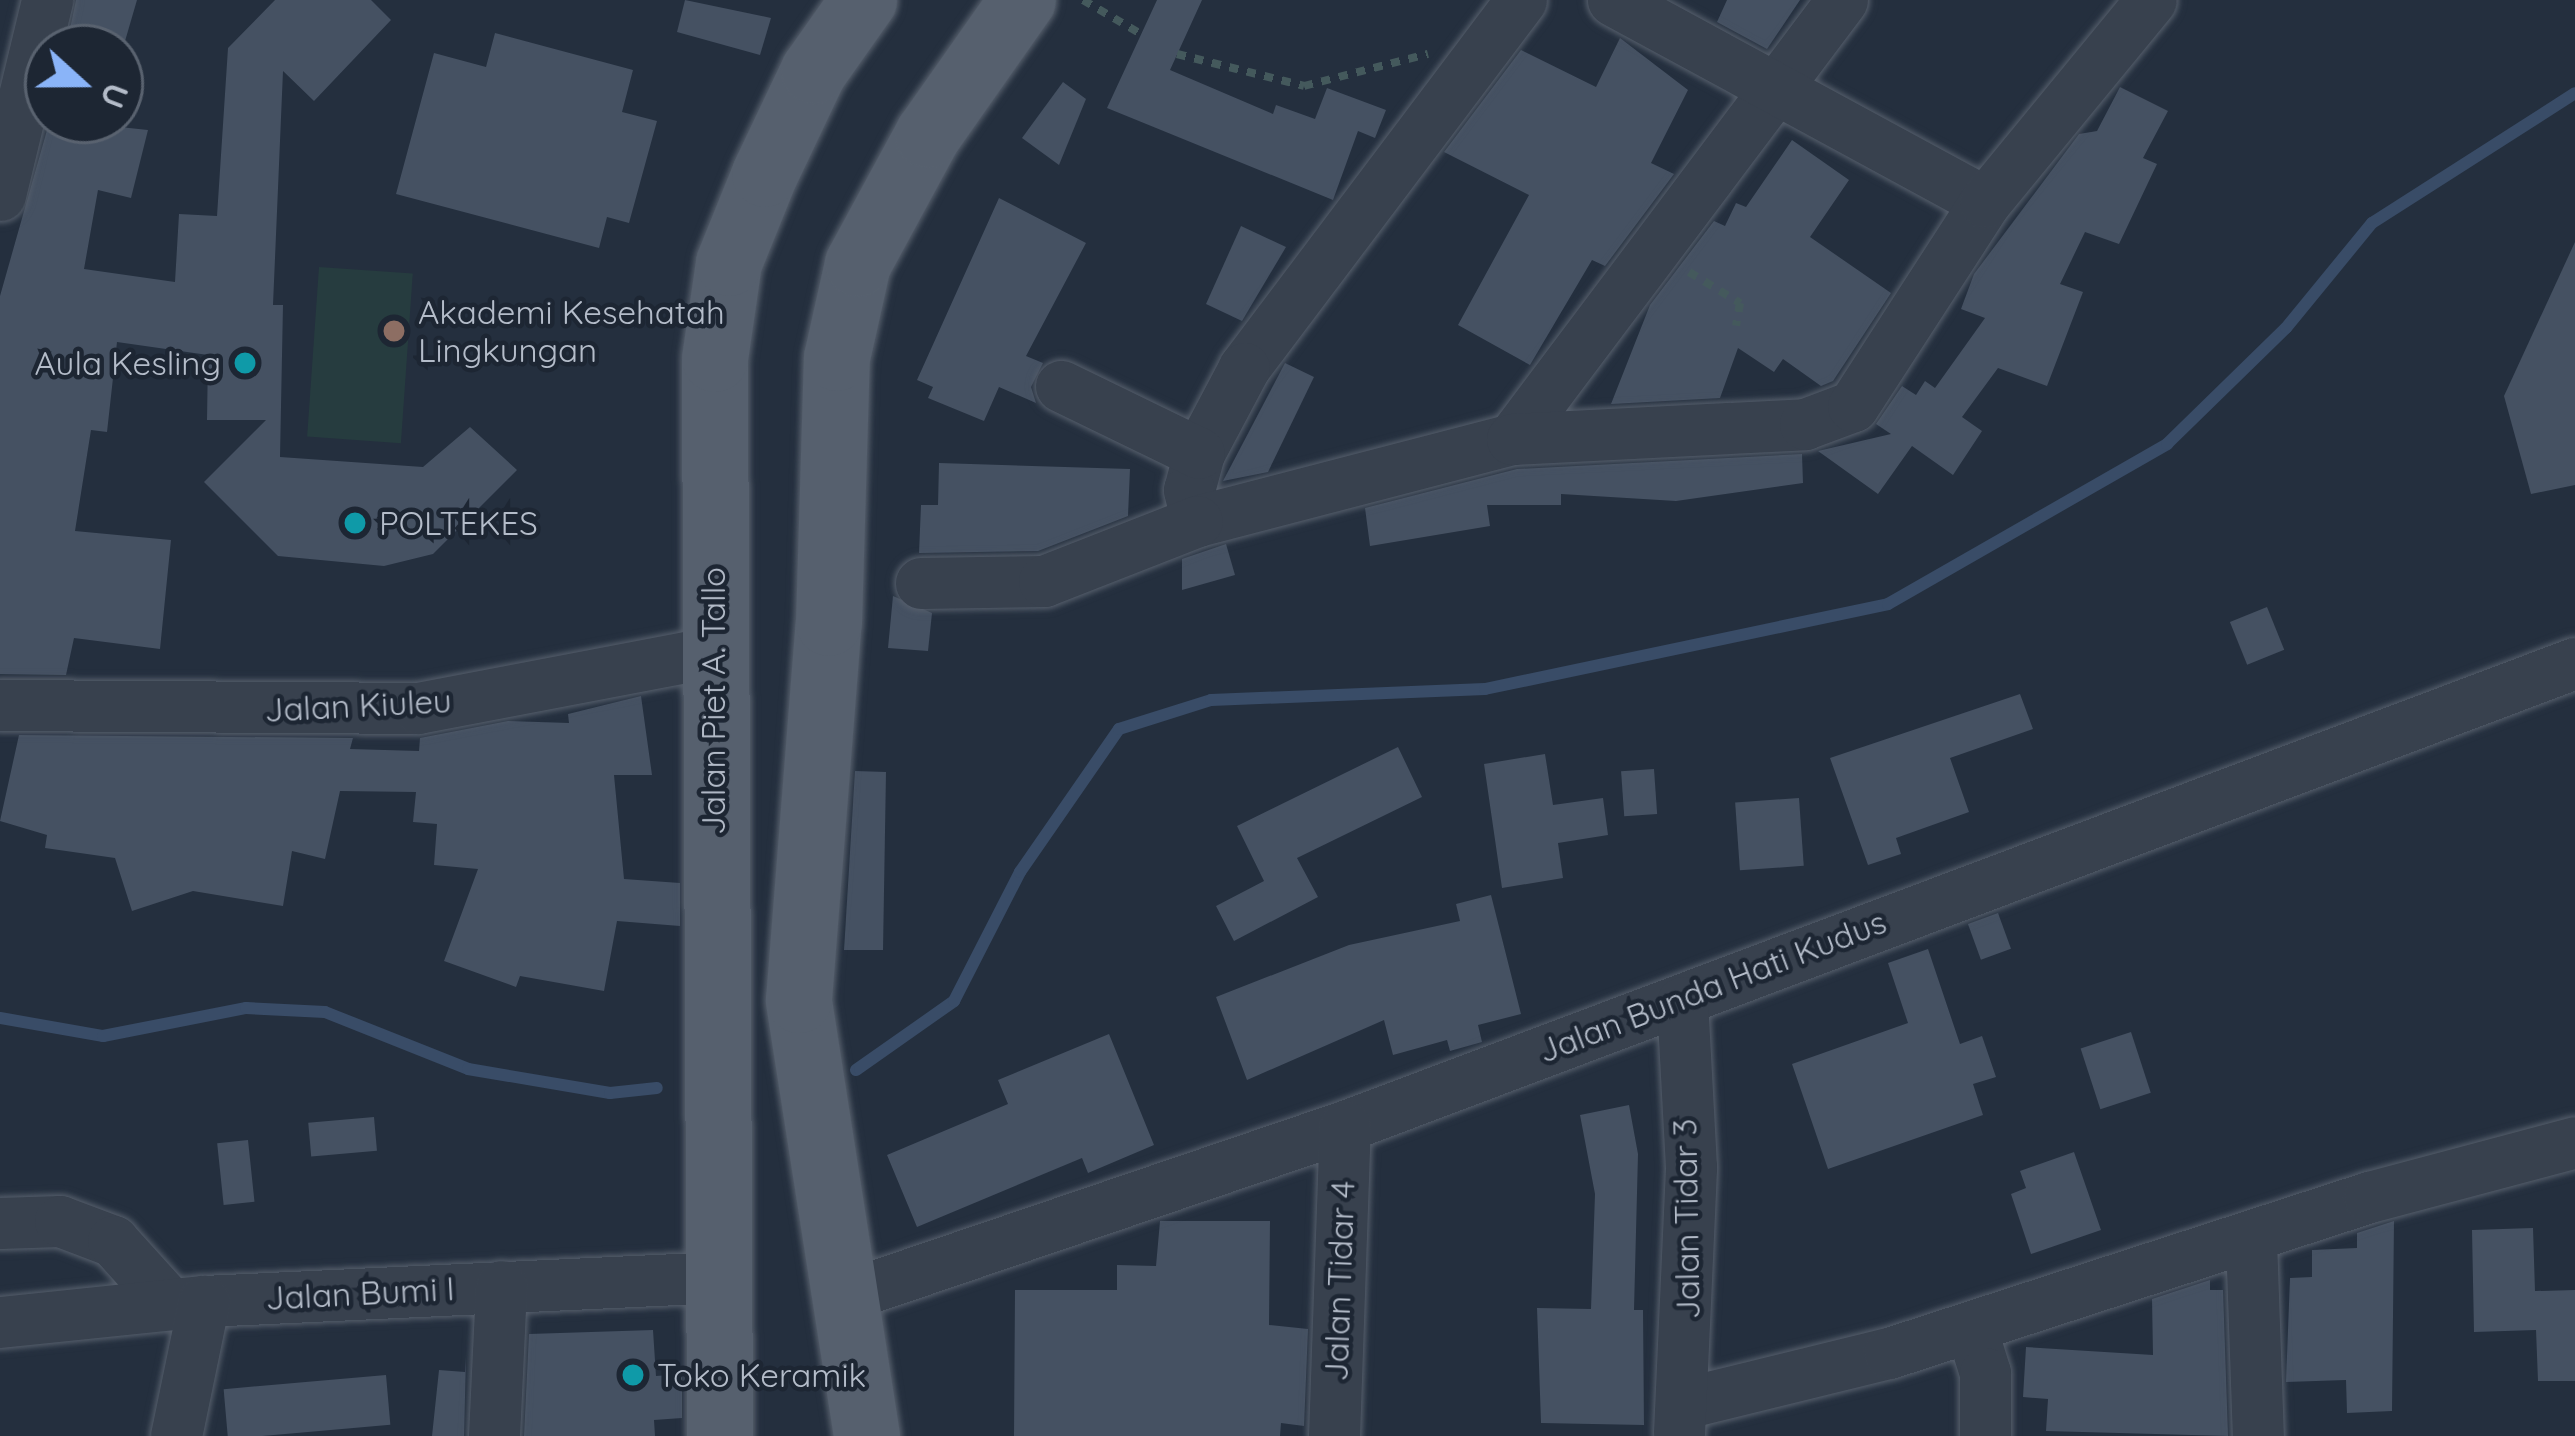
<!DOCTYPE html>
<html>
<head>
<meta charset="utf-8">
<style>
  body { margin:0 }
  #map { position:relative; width:2575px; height:1436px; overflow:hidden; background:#242f3e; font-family:Quicksand,sans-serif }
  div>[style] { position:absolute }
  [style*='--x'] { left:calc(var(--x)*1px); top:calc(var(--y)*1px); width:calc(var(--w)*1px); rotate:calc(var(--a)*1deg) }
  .green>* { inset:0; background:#263c3f; transform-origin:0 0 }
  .stream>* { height:12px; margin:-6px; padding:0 6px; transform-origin:6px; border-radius:6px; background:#394c67 }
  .building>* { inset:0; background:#455162; transform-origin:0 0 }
  .path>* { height:8px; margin-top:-4px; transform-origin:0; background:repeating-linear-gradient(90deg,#44595c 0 9px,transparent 0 18px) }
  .roads { filter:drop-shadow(0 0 3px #565f6c) drop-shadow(0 0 3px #565f6c) }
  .minor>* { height:51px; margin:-25.5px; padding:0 25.5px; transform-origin:25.5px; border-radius:25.5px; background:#38414e }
  .major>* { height:66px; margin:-33px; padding:0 33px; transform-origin:33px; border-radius:33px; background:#56606e }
  .dots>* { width:33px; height:33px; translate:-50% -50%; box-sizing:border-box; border:6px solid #1d2633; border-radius:50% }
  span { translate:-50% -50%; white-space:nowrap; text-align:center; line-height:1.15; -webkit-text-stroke:9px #1d2633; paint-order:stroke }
  .poi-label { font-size:33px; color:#b4bcc9 }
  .left { translate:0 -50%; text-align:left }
  .right { translate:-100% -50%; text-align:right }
  .street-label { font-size:33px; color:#b4bcc9 }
  .north { position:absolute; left:24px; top:24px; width:120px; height:120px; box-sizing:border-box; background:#1d2633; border:3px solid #59626f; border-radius:50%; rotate:111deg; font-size:33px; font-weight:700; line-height:48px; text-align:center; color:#b4bcc9 }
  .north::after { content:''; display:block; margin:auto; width:42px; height:54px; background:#8ab4f8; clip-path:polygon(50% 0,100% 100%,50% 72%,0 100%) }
</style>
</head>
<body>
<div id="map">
  <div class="green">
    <i style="left:319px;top:267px;width:94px;height:170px;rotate:4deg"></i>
  </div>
  <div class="stream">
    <i style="--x:0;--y:1018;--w:105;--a:9.9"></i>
    <i style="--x:103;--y:1036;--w:146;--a:-11.1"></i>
    <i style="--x:246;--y:1008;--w:79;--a:2.9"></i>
    <i style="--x:325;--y:1012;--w:154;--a:21.7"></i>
    <i style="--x:468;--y:1069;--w:144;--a:9.6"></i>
    <i style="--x:610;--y:1093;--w:47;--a:-6.1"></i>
    <i style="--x:856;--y:1070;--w:120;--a:-35.1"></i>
    <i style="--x:954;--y:1001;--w:145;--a:-62.9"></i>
    <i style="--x:1020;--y:872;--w:174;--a:-55.3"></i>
    <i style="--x:1119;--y:729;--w:96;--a:-17.5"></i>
    <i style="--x:1211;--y:700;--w:274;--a:-2.3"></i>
    <i style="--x:1485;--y:689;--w:412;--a:-11.9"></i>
    <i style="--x:1888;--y:604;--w:322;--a:-29.8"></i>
    <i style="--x:2167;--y:444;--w:166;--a:-44.3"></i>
    <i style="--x:2286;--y:328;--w:136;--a:-50.7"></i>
    <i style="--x:2372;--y:223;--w:241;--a:-32.6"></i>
  </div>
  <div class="building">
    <i style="clip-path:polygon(76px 0,137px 0,123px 48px,66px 48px)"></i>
    <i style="clip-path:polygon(275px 0,371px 0,391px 20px,314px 101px,283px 71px,273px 305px,283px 305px,280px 457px,423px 467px,470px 427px,517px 470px,433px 554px,384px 566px,278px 556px,204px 482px,266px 420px,207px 420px,208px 355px,117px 342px,107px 432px,91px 430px,75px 531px,171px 540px,160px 649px,74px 638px,66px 675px,0 674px,0 296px,47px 130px,54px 120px,148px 130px,131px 198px,98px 190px,84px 269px,175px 282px,179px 214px,217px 216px,228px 48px)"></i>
    <i style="clip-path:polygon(685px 0,771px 18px,760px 55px,677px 32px)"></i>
    <i style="clip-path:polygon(1157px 0,1202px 0,1170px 70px,1273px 114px,1276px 105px,1315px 119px,1327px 88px,1386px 110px,1375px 138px,1358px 131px,1333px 200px,1107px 108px)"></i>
    <i style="clip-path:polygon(1727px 0,1800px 0,1767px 49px,1717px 22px)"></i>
    <i style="clip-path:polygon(495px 33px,633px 70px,622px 112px,657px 121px,629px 223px,607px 217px,599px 248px,396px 194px,434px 53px,486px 67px)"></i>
    <i style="clip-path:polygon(1620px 38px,1688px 90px,1651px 163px,1674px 174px,1605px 266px,1592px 260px,1530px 365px,1458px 325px,1529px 195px,1444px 152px,1521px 50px,1596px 87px)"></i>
    <i style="clip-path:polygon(1063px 82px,1086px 99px,1059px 165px,1022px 138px)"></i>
    <i style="clip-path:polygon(2120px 87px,2168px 111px,2143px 158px,2157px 164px,2119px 244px,2085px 232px,2060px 284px,2083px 292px,2047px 386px,1998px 368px,1962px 417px,1982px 431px,1953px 475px,1912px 446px,1878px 494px,1818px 451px,1891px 434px,1876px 424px,1902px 386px,1916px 395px,1925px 381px,1935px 388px,1985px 318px,1961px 309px,1974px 274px,2079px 134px,2097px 131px)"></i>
    <i style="clip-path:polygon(1792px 140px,1849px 180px,1810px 237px,1891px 293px,1833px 381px,1821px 386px,1783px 359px,1774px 372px,1738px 348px,1720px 398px,1611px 404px,1650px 305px,1714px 221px,1725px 226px,1736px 203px,1746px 207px)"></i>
    <i style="clip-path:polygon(999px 198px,1086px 243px,1026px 356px,1043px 363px,1031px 387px,1036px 403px,999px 387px,984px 421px,928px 398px,933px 387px,917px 380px)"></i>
    <i style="clip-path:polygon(1241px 226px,1286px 247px,1242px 321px,1206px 304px)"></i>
    <i style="clip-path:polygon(2575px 242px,2575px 485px,2531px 494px,2504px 396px)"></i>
    <i style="clip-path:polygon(1285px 363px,1314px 377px,1268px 472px,1223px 481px)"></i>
    <i style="clip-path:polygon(1802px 454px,1803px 483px,1676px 501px,1561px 494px,1561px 505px,1487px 505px,1490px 526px,1370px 546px,1365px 508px,1517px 469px)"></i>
    <i style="clip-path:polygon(939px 463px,1130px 469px,1128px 516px,1038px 551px,919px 553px,921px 505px,938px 505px)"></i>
    <i style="clip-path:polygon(1226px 544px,1235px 575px,1182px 590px,1182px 559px)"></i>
    <i style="clip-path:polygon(893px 596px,932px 613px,928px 651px,888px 648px)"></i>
    <i style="left:2267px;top:607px;width:46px;height:40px;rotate:68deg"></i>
    <i style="clip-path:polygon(2020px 694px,2033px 729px,1950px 758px,1969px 812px,1896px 838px,1901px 854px,1868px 865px,1830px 758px)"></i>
    <i style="clip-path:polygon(641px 696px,652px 775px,614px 775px,624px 879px,680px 883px,680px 926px,617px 921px,604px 991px,520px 976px,516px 987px,444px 961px,478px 869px,434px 865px,437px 824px,413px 822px,416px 792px,340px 791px,325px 859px,292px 851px,283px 906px,193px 891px,132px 911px,115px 858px,45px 848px,47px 835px,0 821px,19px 735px,353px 738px,350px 749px,419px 751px,420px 738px,508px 721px,569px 723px,568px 714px)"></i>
    <i style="clip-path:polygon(1398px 747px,1422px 797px,1297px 858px,1318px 897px,1234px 941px,1216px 906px,1264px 881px,1237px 826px)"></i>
    <i style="clip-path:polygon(1545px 754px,1553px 805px,1603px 798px,1608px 835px,1558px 843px,1563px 878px,1502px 888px,1484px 764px)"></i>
    <i style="left:1654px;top:769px;width:45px;height:33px;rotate:86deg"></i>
    <i style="clip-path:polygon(855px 771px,886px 772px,883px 950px,844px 950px)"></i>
    <i style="left:1799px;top:798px;width:68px;height:64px;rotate:86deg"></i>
    <i style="clip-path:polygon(1491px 895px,1521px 1014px,1478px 1025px,1482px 1042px,1450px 1051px,1447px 1040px,1393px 1055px,1384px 1020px,1247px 1080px,1216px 997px,1349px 945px,1460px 921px,1456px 904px)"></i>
    <i style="left:1998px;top:913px;width:38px;height:32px;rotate:70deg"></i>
    <i style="clip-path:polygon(1928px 949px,1960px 1044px,1982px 1036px,1996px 1077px,1973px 1084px,1983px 1115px,1828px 1169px,1792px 1064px,1908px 1023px,1888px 963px)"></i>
    <i style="left:2131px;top:1032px;width:64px;height:53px;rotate:72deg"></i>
    <i style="clip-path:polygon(1109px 1034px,1154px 1145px,1088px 1173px,1082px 1158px,917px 1227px,887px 1155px,1008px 1104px,998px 1080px)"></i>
    <i style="clip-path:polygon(1629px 1105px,1638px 1154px,1634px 1310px,1643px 1310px,1644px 1425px,1541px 1423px,1537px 1308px,1591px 1309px,1595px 1194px,1580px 1115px)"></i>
    <i style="left:374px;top:1117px;width:34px;height:66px;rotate:85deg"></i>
    <i style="left:248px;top:1140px;width:62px;height:31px;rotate:84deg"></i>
    <i style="clip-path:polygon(2074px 1152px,2101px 1230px,2031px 1254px,2011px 1194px,2026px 1188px,2020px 1171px)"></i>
    <i style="clip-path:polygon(1160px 1221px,1270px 1221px,1269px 1325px,1308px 1329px,1304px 1426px,1281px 1423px,1280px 1436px,1014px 1436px,1015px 1290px,1117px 1290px,1117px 1265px,1156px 1266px)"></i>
    <i style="clip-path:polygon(2394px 1221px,2392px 1411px,2347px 1413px,2346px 1380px,2286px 1382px,2290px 1278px,2312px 1277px,2312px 1250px,2357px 1248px,2357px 1233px)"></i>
    <i style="clip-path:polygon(2533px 1228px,2535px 1291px,2575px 1290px,2575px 1381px,2538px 1381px,2536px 1330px,2474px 1332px,2472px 1230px)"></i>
    <i style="clip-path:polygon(2210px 1280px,2210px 1290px,2223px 1290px,2228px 1436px,2046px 1431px,2048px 1399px,2023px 1397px,2026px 1347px,2153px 1355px,2152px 1299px)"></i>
    <i style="clip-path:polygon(653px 1330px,656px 1376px,682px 1374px,682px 1418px,654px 1420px,655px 1436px,524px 1436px,529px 1334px)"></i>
    <i style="clip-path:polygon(466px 1357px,464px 1436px,432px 1436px,439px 1370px,465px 1372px)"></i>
    <i style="left:386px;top:1375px;width:50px;height:163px;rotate:85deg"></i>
  </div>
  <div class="path">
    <i style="--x:1083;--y:0;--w:67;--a:30.4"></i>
    <i style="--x:1177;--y:54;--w:131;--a:14.1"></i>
    <i style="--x:1304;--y:86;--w:128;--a:-14.5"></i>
    <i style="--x:1689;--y:272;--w:60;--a:31.3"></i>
    <i style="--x:1740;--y:303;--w:23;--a:100"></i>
  </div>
  <div class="roads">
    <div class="minor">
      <i style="--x:1521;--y:0;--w:461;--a:127"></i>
      <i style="--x:1244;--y:368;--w:96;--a:117.9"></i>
      <i style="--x:1199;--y:453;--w:38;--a:105"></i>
      <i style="--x:1189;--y:490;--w:32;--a:76"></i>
      <i style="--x:1197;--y:521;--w:325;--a:-14.6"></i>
      <i style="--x:1512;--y:439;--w:549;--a:-53.07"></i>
      <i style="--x:1613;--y:0;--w:423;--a:28.5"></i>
      <i style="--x:0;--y:195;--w:201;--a:-76.4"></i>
      <i style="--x:1061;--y:386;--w:153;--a:25.9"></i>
      <i style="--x:1512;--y:439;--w:293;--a:-2.9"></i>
      <i style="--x:1805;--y:424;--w:51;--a:-20.6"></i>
      <i style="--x:1853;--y:406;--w:243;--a:-57.1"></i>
      <i style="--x:1985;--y:202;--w:261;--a:-50.6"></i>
      <i style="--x:921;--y:583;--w:123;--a:-0.9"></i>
      <i style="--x:1044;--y:581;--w:164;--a:-21.4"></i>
      <i style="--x:0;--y:705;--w:418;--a:0.4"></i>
      <i style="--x:418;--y:708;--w:299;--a:-10.8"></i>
      <i style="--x:0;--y:1223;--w:60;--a:-1.9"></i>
      <i style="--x:60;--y:1221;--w:57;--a:20.7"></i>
      <i style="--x:113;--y:1241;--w:85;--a:47.9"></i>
      <i style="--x:2251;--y:1239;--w:197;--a:88"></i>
      <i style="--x:845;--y:1296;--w:528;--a:-18.78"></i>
      <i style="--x:1345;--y:1126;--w:1314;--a:-20.63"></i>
      <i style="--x:0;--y:1322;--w:205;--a:-5.9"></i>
      <i style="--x:204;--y:1301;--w:518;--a:-2.66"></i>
      <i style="--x:1971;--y:1328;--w:47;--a:72.7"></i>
      <i style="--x:1985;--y:1373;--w:63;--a:90"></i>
      <i style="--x:1685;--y:1403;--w:210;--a:-13.8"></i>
      <i style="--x:1889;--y:1353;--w:505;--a:-18"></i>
      <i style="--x:2369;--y:1197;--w:213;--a:-14.9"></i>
      <i style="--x:1679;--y:1433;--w:266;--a:-87.4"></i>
      <i style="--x:1691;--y:1167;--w:165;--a:-93.1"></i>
      <i style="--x:176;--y:1436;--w:138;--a:-78.3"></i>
      <i style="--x:494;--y:1436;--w:150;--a:-87.3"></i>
      <i style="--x:1334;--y:1436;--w:310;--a:-88"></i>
    </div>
    <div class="major">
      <i style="--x:720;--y:1436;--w:1077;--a:-90.27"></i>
      <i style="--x:715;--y:359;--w:97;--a:-81.7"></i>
      <i style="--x:729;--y:263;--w:96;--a:-68"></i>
      <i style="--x:765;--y:174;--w:114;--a:-64.6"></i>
      <i style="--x:814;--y:71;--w:87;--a:-54.8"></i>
      <i style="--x:867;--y:1436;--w:441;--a:-98.9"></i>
      <i style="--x:799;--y:1000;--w:378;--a:-85.5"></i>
      <i style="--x:829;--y:623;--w:265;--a:-88.3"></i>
      <i style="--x:837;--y:358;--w:96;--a:-77.4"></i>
      <i style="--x:858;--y:264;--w:147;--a:-61.5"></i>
      <i style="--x:928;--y:135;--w:165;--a:-54.9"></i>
    </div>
  </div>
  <div class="dots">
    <i style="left:394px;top:331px;background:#8d6e63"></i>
    <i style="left:245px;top:363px;background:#0f9aa8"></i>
    <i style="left:355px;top:523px;background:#0f9aa8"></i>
    <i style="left:633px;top:1375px;background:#0f9aa8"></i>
  </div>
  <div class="poi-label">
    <span class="left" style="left:418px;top:331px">Akademi Kesehatah<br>Lingkungan</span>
    <span class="right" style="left:221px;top:363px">Aula Kesling</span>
    <span class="left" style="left:379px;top:523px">POLTEKES</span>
    <span class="left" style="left:657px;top:1375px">Toko Keramik</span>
  </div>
  <div class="street-label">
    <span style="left:713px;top:701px;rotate:-90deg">Jalan Piet A. Tallo</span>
    <span style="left:358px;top:705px;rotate:-3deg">Jalan Kiuleu</span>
    <span style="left:1712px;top:986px;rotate:-21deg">Jalan Bunda Hati Kudus</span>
    <span style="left:1686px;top:1219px;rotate:-91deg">Jalan Tidar 3</span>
    <span style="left:1339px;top:1281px;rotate:-88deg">Jalan Tidar 4</span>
    <span style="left:360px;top:1293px;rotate:-3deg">Jalan Bumi I</span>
  </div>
  <div class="north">U</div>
</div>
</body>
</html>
